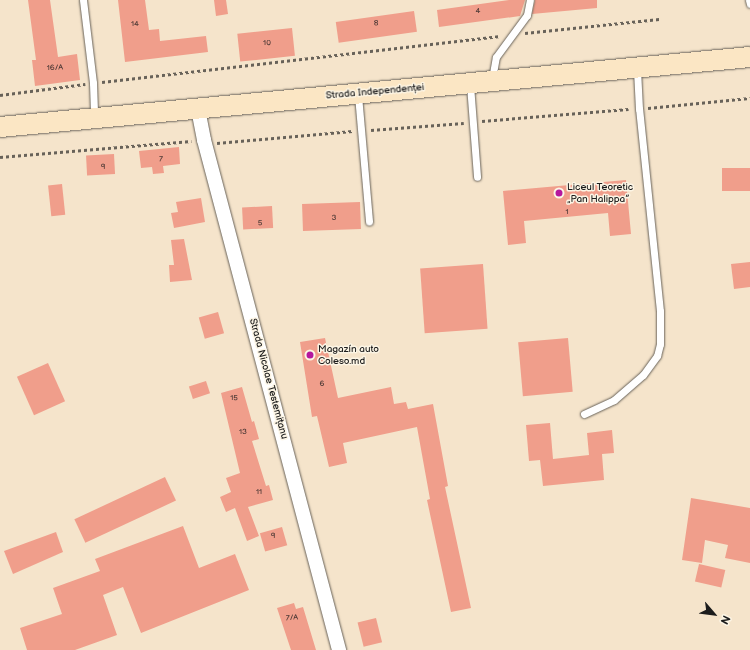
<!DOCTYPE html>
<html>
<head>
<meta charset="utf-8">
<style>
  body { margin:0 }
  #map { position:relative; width:750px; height:650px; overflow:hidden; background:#f5e4cb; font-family:"Balsamiq Sans",sans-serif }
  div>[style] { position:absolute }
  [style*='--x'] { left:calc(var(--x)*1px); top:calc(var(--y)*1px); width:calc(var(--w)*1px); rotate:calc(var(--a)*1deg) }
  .building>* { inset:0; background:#f09e8b; transform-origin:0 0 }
  .path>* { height:2.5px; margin-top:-1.25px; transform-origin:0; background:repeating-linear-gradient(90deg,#686259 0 3px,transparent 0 6px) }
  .roads { filter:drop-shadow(0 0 1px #686259) drop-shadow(0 0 1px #686259) }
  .service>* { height:7px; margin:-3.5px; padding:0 3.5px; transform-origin:3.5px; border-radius:3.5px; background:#fff }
  .minor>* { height:14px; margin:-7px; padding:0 7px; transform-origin:7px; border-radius:7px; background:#fff }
  .secondary>* { height:20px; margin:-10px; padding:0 10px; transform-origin:10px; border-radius:10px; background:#fbe6c4 }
  .dots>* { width:11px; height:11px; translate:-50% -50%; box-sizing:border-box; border:2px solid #fcf5e5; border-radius:50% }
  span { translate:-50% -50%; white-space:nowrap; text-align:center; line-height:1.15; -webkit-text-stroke:3px #fcf5e5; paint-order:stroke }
  .number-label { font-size:8px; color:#513c38 }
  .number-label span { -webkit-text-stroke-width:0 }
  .street-label { font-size:10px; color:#1c1c1c }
  .poi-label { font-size:10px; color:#1c1c1c }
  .left { translate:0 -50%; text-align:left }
  .north { position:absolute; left:694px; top:594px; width:40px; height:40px; -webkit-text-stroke:3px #fcf5e5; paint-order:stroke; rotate:118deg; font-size:11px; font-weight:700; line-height:16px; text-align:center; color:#1c1c1c }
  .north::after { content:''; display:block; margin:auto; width:14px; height:18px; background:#1c1c1c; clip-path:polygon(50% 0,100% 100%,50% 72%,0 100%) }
</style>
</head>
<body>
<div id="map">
  <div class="building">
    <i style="clip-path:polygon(28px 0,50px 0,58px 57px,77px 54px,80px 80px,35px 86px,32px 60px,36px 60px)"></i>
    <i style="clip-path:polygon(118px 0,145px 0,149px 30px,159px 29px,160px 41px,206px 36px,208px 52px,125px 62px)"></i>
    <i style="clip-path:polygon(214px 0,226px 0,228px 14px,216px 16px)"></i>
    <i style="clip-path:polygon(509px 0,525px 0,520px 16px,439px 27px,437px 10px)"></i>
    <i style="clip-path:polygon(535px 0,597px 0,597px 8px,532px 14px)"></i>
    <i style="left:414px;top:11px;width:21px;height:79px;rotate:82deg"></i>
    <i style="left:292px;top:28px;width:28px;height:55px;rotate:84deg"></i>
    <i style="clip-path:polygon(179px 147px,180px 164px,163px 166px,164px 173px,153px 174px,152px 167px,141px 168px,139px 151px)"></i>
    <i style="left:114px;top:154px;width:20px;height:28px;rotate:87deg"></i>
    <i style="left:750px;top:168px;width:23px;height:28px;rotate:90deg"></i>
    <i style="clip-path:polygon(626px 180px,631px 234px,610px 236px,608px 213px,524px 221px,526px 243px,508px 245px,503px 191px)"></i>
    <i style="left:62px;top:184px;width:31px;height:14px;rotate:84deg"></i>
    <i style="clip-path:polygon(201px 198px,205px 222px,174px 228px,171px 213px,178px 212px,176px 202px)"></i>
    <i style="left:360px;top:202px;width:27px;height:58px;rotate:88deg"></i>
    <i style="left:272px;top:206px;width:22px;height:30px;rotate:87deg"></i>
    <i style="clip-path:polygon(184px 239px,192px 280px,170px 282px,169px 265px,174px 265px,171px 240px)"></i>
    <i style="clip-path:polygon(750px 262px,750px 287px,734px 289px,731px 264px)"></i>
    <i style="left:483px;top:264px;width:65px;height:63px;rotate:86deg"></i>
    <i style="left:218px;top:312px;width:22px;height:20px;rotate:74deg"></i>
    <i style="clip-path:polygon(325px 338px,338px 398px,391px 387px,394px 404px,406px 402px,408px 409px,433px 404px,448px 486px,445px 487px,471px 608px,451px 612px,427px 500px,430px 499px,417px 427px,343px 443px,347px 463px,329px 467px,317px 416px,312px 417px,300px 342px)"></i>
    <i style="left:568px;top:338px;width:54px;height:50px;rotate:85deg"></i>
    <i style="left:48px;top:363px;width:42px;height:34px;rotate:66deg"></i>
    <i style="left:206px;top:381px;width:13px;height:18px;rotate:72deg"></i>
    <i style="clip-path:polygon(242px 387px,252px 422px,254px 421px,259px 439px,252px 441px,266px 486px,269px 485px,273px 500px,248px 507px,259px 536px,247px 541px,235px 508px,226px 512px,220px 497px,231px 492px,226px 478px,240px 473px,221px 393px)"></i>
    <i style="clip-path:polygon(550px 423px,553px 459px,589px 455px,587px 433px,612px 430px,614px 453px,602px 454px,604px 480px,543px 486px,540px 460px,529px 461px,526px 425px)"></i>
    <i style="left:165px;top:477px;width:26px;height:100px;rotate:65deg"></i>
    <i style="clip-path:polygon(691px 498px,750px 508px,750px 563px,725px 558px,728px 545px,705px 540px,702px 563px,682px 560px)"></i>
    <i style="clip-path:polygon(183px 526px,199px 568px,235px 554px,249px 590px,141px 633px,123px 587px,103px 595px,117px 635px,75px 650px,27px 650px,20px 628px,62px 614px,53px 588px,100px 571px,95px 559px)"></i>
    <i style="left:282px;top:527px;width:19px;height:23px;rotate:74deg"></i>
    <i style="clip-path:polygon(56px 532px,63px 552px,13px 574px,4px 551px)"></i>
    <i style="left:699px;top:564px;width:27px;height:18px;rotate:13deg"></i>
    <i style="clip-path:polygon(294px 603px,296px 609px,303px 607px,316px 650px,291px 650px,277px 608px)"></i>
    <i style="left:376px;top:618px;width:25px;height:19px;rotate:76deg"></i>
  </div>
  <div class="path">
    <i style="--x:525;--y:33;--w:135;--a:-6"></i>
    <i style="--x:102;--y:82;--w:401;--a:-6.6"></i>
    <i style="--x:0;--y:95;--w:86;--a:-7.4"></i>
    <i style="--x:648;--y:108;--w:102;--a:-5.6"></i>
    <i style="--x:482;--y:121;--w:147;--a:-4.7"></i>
    <i style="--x:371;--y:130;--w:93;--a:-4.3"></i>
    <i style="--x:217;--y:143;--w:136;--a:-5.1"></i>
    <i style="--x:0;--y:157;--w:192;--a:-4.8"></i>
  </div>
  <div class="roads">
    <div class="service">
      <i style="--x:83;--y:0;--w:84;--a:83.1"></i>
      <i style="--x:93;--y:83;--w:33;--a:88"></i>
      <i style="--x:749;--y:0;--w:4;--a:76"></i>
      <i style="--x:492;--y:79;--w:22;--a:-80"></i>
      <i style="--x:496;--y:57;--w:52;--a:-53.6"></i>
      <i style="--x:527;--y:15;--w:15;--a:-79"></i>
      <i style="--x:470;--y:85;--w:92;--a:85.6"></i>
      <i style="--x:358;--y:95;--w:127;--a:85"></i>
      <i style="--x:584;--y:414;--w:33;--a:-25"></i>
      <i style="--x:614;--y:400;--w:38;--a:-41"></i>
      <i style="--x:643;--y:375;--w:24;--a:-54"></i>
      <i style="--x:657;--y:356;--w:12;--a:-76"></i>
      <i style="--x:660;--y:344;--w:33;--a:-90"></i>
      <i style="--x:660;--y:311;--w:203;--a:-95.9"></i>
      <i style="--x:639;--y:109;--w:40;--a:-92.9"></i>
    </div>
    <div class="minor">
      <i style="--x:198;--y:109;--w:32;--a:79"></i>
      <i style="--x:204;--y:140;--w:528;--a:75.17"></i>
    </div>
    <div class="secondary">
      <i style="--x:0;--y:127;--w:753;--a:-5.33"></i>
    </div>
  </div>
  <div class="dots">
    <i style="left:559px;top:193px;background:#b5179e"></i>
    <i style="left:310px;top:355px;background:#b5179e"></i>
  </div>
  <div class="number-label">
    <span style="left:478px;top:11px">4</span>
    <span style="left:376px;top:23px">8</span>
    <span style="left:135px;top:24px">14</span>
    <span style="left:267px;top:43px">10</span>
    <span style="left:55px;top:68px">16/A</span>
    <span style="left:161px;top:159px">7</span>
    <span style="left:103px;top:167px">9</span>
    <span style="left:567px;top:212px">1</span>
    <span style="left:334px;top:218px">3</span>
    <span style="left:260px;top:223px">5</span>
    <span style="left:322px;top:384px">6</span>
    <span style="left:234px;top:398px">15</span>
    <span style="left:243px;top:432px">13</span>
    <span style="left:259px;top:492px">11</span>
    <span style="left:273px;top:536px">9</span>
    <span style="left:292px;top:618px">7/A</span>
  </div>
  <div class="street-label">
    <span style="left:375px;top:92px;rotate:-5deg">Strada Independenței</span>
    <span style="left:268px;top:379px;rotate:75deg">Strada Nicolae Testemițanu</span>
  </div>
  <div class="poi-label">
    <span class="left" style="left:567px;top:193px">Liceul Teoretic<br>„Pan Halippa”</span>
    <span class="left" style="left:318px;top:355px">Magazín auto<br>Coleso.md</span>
  </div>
  <div class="north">N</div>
</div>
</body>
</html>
